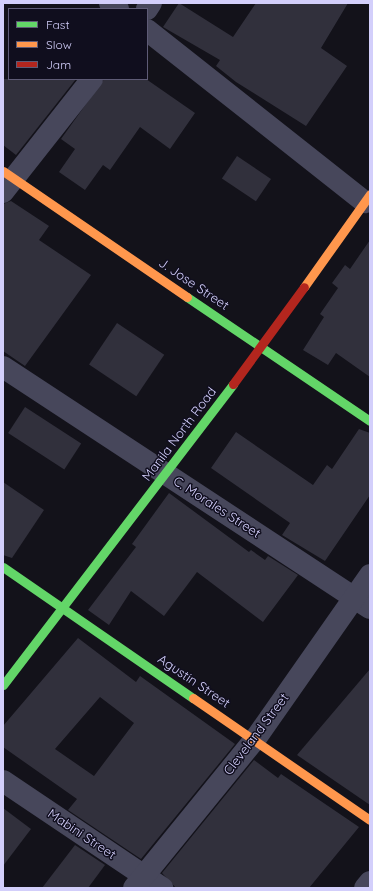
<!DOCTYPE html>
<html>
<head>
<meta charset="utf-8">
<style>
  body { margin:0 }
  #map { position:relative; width:373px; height:891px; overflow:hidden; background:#13121a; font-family:Quicksand,sans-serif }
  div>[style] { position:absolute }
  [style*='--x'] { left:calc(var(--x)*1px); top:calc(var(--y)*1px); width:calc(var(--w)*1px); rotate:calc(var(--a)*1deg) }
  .building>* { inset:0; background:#31303c; transform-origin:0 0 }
  .street>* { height:22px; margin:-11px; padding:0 11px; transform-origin:11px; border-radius:11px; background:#47475b }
  .fast>* { height:9px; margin:-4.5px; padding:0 4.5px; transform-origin:4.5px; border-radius:4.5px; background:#63d668 }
  .slow>* { height:9px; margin:-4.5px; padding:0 4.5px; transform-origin:4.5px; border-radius:4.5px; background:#ff974d }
  .jam>* { height:9px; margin:-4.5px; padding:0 4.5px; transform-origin:4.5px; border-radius:4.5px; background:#b3261e }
  span { translate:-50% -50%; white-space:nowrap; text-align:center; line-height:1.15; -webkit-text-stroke:3px #100e1e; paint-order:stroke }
  .street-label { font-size:13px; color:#d3cffb }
  .frame { position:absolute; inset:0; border:4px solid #d3cffb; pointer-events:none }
  .legend { position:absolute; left:8px; top:8px; width:140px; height:72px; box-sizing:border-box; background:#100e1e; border:1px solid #5e5b76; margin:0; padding:5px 7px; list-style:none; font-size:12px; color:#d3cffb }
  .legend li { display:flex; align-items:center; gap:8px; height:20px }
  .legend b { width:20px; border:1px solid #5e5b76 }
</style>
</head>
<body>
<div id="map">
  <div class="building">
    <i style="clip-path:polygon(179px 3px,233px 37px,256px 3px,348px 3px,321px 48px,347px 66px,306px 126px,236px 82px,216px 66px,220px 60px,163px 27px)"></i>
    <i style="clip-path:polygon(3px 79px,76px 79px,16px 155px,3px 145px)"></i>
    <i style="clip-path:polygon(104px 79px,146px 79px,195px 113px,170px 149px,140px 127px,110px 170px,103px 165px,85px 190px,59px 172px,75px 149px,61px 139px)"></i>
    <i style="left:237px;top:156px;width:41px;height:27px;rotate:34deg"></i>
    <i style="clip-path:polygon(11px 201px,49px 226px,39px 240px,91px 275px,25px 366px,3px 351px,3px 204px)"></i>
    <i style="clip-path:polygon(370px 240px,370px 377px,336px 353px,328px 365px,303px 350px,324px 317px,320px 314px,338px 288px,332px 283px,345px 265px,350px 269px)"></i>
    <i style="left:117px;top:323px;width:57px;height:50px;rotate:34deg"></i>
    <i style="left:25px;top:407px;width:67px;height:31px;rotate:33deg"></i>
    <i style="clip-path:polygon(359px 429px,370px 433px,370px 495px,325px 561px,282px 535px,290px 523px,211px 468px,236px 432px,313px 485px,327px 465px,332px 469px)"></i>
    <i style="clip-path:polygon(3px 482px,44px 510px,12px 558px,3px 555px)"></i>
    <i style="clip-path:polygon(169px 493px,249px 552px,251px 550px,265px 560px,268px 556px,298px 575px,263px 622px,197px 572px,164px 616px,131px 591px,109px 625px,88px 610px,136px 547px,132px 544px)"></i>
    <i style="clip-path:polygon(evenodd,78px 638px,136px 682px,140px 676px,235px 744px,141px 859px,68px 810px,77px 799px,3px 747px,3px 726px,78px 638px,100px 697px,134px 723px,94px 776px,55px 749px,100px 697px)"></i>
    <i style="clip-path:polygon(370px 669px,370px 805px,297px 755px)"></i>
    <i style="clip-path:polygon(254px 760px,278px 778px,281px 774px,359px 827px,309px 888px,176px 888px,162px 873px)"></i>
    <i style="clip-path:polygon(3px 808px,31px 829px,3px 866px)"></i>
    <i style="clip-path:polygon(75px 845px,105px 865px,88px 888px,42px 888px)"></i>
  </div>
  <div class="street">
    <i style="--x:110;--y:3;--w:10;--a:37"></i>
    <i style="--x:147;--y:9;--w:7;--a:-56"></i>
    <i style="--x:147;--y:30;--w:278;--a:38.3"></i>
    <i style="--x:3;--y:192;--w:144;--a:-51.8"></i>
    <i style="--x:3;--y:367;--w:439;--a:33.3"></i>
    <i style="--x:3;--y:781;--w:192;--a:33.9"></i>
    <i style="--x:134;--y:888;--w:193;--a:-50.9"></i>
    <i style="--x:256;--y:738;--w:199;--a:-55"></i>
    <i style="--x:365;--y:888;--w:8;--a:-50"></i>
  </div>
  <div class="fast">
    <i style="--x:187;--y:297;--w:221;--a:34.1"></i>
    <i style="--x:3;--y:567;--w:231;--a:34.6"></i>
    <i style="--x:3;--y:685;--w:379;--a:-52.6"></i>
  </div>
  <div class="slow">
    <i style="--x:3;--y:171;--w:223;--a:34.4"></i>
    <i style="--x:304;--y:287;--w:114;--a:-54.6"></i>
    <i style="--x:193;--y:698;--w:215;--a:34.6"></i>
  </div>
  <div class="jam">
    <i style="--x:233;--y:384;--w:120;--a:-53.8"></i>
  </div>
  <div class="street-label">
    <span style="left:194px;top:284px;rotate:34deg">J. Jose Street</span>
    <span style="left:179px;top:434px;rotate:-53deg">Manila North Road</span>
    <span style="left:217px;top:507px;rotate:33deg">C. Morales Street</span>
    <span style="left:194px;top:681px;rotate:34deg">Agustin Street</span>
    <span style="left:256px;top:734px;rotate:-53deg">Cleveland Street</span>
    <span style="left:82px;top:834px;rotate:34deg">Mabini Street</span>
  </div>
  <div class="frame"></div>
  <ul class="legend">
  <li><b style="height:5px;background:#63d668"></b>Fast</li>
  <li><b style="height:5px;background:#ff974d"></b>Slow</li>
  <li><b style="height:5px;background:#b3261e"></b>Jam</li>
  </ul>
</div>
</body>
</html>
